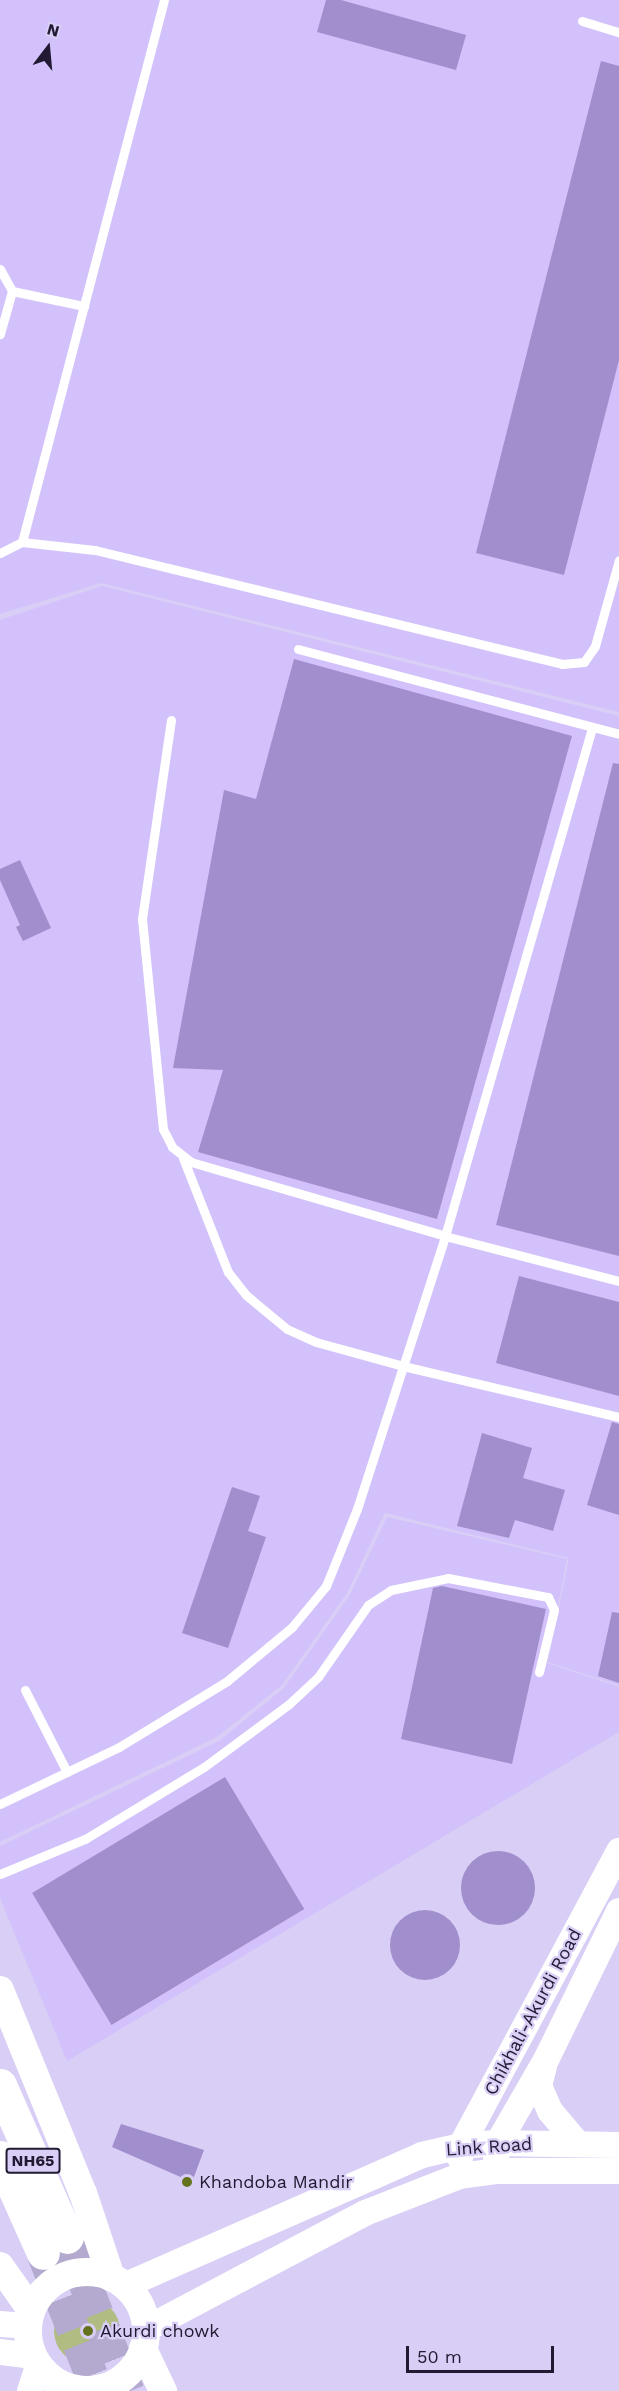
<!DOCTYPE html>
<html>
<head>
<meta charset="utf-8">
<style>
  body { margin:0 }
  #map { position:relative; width:619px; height:2391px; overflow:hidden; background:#d9cef6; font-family:"Work Sans",sans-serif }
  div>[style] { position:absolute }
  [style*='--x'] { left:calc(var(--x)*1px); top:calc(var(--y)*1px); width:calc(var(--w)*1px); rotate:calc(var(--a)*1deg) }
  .built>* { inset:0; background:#d2c1fb }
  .green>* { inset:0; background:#b0bc82 }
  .round { border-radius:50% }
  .building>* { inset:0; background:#a18ecc; transform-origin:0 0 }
  .highway-tunnel>* { height:33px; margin-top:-16.5px; transform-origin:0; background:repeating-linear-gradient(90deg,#b4aacf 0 33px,transparent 0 49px) }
  .lane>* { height:9px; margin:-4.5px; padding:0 4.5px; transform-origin:4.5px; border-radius:4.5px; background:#fff }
  .secondary>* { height:26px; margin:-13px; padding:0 13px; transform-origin:13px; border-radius:13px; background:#fff }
  .primary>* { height:28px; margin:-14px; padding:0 14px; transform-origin:14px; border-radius:14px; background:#fff }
  .primary>.ring { margin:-14px; padding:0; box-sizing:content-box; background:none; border:28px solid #fff; border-radius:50% }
  .highway>* { height:33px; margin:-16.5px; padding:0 16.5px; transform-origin:16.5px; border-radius:16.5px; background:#fff }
  .dots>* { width:16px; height:16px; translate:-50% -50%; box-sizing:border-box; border:3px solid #d9cef6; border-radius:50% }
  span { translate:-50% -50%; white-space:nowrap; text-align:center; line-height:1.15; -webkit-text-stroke:4.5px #d9cef6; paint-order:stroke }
  .shield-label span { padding:2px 4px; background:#d9cef6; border:2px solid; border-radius:4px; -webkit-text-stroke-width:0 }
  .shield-label { font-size:16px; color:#221a32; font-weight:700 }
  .street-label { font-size:18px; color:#221a32 }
  .poi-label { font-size:18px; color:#221a32 }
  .left { translate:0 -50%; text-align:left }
  .north { position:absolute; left:18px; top:18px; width:60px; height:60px; -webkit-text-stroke:4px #d9cef6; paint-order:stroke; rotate:16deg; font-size:16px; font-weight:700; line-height:24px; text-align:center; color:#221a32 }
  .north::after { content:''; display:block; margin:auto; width:21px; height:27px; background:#221a32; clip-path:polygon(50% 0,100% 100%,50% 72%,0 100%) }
  .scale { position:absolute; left:406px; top:2346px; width:148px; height:27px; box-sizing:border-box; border:3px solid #221a32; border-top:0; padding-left:8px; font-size:18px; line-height:21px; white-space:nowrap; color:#221a32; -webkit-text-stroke:4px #d9cef6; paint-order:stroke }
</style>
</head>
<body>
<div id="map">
  <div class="built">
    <i style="clip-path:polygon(0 0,619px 0,619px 712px,101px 583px,0 614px)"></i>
    <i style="clip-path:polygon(102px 586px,619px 716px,619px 1685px,548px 1662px,569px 1558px,385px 1513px,347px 1593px,282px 1685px,217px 1737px,0 1842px,0 620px)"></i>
    <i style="clip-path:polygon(387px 1517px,567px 1559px,547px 1663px,619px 1687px,619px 1732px,67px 2061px,0 1898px,0 1846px,219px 1741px,284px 1688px,350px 1595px)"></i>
  </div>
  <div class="green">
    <i class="round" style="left:54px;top:2298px;width:66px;height:66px"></i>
  </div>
  <div class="building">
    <i style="clip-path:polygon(326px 0,341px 0,466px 35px,456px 70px,317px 32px)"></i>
    <i style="clip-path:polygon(601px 61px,619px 66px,619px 360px,564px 575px,476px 553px)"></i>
    <i style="clip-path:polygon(294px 659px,572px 736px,437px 1219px,198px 1152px,223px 1070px,173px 1068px,224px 790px,256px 799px)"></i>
    <i style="clip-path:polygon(613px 763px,619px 764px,619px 1256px,496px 1225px)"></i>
    <i style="clip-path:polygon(20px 860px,51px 928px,23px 941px,16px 927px,20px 925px,0 880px,0 869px)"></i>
    <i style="clip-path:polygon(519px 1276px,619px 1302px,619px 1396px,496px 1363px)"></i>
    <i style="clip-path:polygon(612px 1422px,619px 1424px,619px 1515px,587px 1505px)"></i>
    <i style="clip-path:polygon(482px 1433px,532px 1448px,523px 1478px,565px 1490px,553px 1531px,515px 1520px,509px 1538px,457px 1526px)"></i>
    <i style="clip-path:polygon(232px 1487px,260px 1496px,248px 1531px,266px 1537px,228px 1648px,182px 1633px)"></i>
    <i style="clip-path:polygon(442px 1586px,546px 1609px,512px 1764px,401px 1739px,433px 1588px)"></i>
    <i style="clip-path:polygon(612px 1612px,619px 1613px,619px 1683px,598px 1676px)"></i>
    <i style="left:225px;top:1777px;width:154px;height:225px;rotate:59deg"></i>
    <i class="round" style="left:461px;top:1851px;width:74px;height:74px"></i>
    <i class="round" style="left:390px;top:1910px;width:70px;height:70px"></i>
    <i style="clip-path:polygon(121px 2124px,204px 2150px,192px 2182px,112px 2147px)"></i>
  </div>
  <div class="highway-tunnel">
    <i style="--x:67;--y:2237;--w:166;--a:68.4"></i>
    <i style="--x:43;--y:2253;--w:149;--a:68.3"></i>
  </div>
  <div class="lane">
    <i style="--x:582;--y:21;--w:39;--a:17"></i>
    <i style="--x:0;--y:269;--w:25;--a:61"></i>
    <i style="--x:12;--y:291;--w:45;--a:105.6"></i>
    <i style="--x:12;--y:291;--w:74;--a:11.8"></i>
    <i style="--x:22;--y:542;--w:560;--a:-75.32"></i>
    <i style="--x:0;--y:553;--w:25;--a:-27"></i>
    <i style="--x:22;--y:542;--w:73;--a:6.3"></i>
    <i style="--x:95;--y:550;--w:481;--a:13.7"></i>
    <i style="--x:562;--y:664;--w:22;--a:-5"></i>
    <i style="--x:584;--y:662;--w:19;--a:-55"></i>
    <i style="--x:595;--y:646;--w:89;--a:-74.4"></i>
    <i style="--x:298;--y:649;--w:332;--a:14.8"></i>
    <i style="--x:171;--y:720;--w:201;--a:98.3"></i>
    <i style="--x:142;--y:919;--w:211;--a:84.3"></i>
    <i style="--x:163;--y:1129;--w:20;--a:63"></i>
    <i style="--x:172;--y:1147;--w:24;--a:38"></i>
    <i style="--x:191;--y:1162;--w:265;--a:16.2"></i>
    <i style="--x:445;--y:1236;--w:180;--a:14.5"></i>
    <i style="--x:183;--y:1158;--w:123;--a:68.5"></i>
    <i style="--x:228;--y:1272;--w:29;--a:52"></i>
    <i style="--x:246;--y:1295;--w:53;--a:39.7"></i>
    <i style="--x:287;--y:1329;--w:32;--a:24"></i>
    <i style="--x:316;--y:1342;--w:90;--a:15.4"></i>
    <i style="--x:403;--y:1366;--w:222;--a:13.3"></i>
    <i style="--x:25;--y:1690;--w:92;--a:62.9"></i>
    <i style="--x:0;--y:1804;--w:132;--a:-25.6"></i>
    <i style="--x:119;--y:1747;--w:127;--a:-31.4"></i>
    <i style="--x:227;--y:1681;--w:85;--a:-39.7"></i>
    <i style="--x:292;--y:1627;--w:53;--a:-50.3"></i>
    <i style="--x:326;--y:1586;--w:83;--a:-68.1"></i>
    <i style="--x:357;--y:1509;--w:287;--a:-72.1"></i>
    <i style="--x:445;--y:1236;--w:529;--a:-73.86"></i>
    <i style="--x:0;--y:1874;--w:92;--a:-22.4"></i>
    <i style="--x:85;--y:1839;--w:139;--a:-31.2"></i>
    <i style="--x:204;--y:1767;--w:106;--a:-36.5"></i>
    <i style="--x:289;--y:1704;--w:40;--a:-43"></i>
    <i style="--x:318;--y:1677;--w:88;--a:-55.2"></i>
    <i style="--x:368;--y:1605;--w:27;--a:-33"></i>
    <i style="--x:391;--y:1590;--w:58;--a:-11.9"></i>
    <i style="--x:448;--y:1578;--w:102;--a:10.8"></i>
    <i style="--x:548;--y:1597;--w:14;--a:65"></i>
    <i style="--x:554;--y:1610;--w:64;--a:103.6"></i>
  </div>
  <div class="secondary">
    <i style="--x:544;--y:2066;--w:21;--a:104"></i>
    <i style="--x:539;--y:2086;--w:27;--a:66"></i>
    <i style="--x:550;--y:2111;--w:43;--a:49.7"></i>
    <i style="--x:496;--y:2157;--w:14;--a:-82"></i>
    <i style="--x:498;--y:2143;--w:96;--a:-60"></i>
    <i style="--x:546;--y:2060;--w:166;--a:-63.9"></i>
    <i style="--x:460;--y:2158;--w:12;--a:-85"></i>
    <i style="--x:461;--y:2146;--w:335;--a:-61.8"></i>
    <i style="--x:124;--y:2286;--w:326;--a:-23.7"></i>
    <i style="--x:422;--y:2155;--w:40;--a:-13"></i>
    <i style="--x:461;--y:2146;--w:37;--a:-5"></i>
    <i style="--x:498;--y:2143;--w:121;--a:0.9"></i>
    <i style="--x:0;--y:2324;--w:27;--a:4"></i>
    <i style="--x:146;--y:2329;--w:248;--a:-27.9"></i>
    <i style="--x:365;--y:2213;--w:102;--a:-21.3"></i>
    <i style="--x:460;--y:2176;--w:34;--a:-8"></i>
    <i style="--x:494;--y:2171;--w:125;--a:0"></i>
    <i style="--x:0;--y:2352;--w:32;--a:7"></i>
    <i style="--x:30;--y:2391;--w:26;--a:-72"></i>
    <i style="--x:60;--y:2391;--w:6;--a:-81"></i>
  </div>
  <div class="primary">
    <i style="--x:0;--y:1990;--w:219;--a:67.8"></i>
    <i style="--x:83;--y:2193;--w:89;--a:71.6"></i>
    <i style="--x:0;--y:2266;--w:54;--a:54.8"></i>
    <i class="ring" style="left:28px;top:2272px;width:90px;height:90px"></i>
    <i style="--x:143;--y:2349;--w:47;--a:64.5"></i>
  </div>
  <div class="highway">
    <i style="--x:0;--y:2085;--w:166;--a:66.2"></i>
    <i style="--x:0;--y:2157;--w:105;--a:65.9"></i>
  </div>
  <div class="dots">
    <i style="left:187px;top:2182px;background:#65721d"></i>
    <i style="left:88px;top:2331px;background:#65721d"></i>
  </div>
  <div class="shield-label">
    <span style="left:33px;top:2161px">NH65</span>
  </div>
  <div class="street-label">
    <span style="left:533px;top:2012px;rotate:-62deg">Chikhali-Akurdi Road</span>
    <span style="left:489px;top:2147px;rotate:-4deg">Link Road</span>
  </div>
  <div class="poi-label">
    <span class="left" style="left:199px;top:2182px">Khandoba Mandir</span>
    <span class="left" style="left:100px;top:2331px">Akurdi chowk</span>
  </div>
  <div class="north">N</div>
  <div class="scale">50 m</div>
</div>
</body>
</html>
